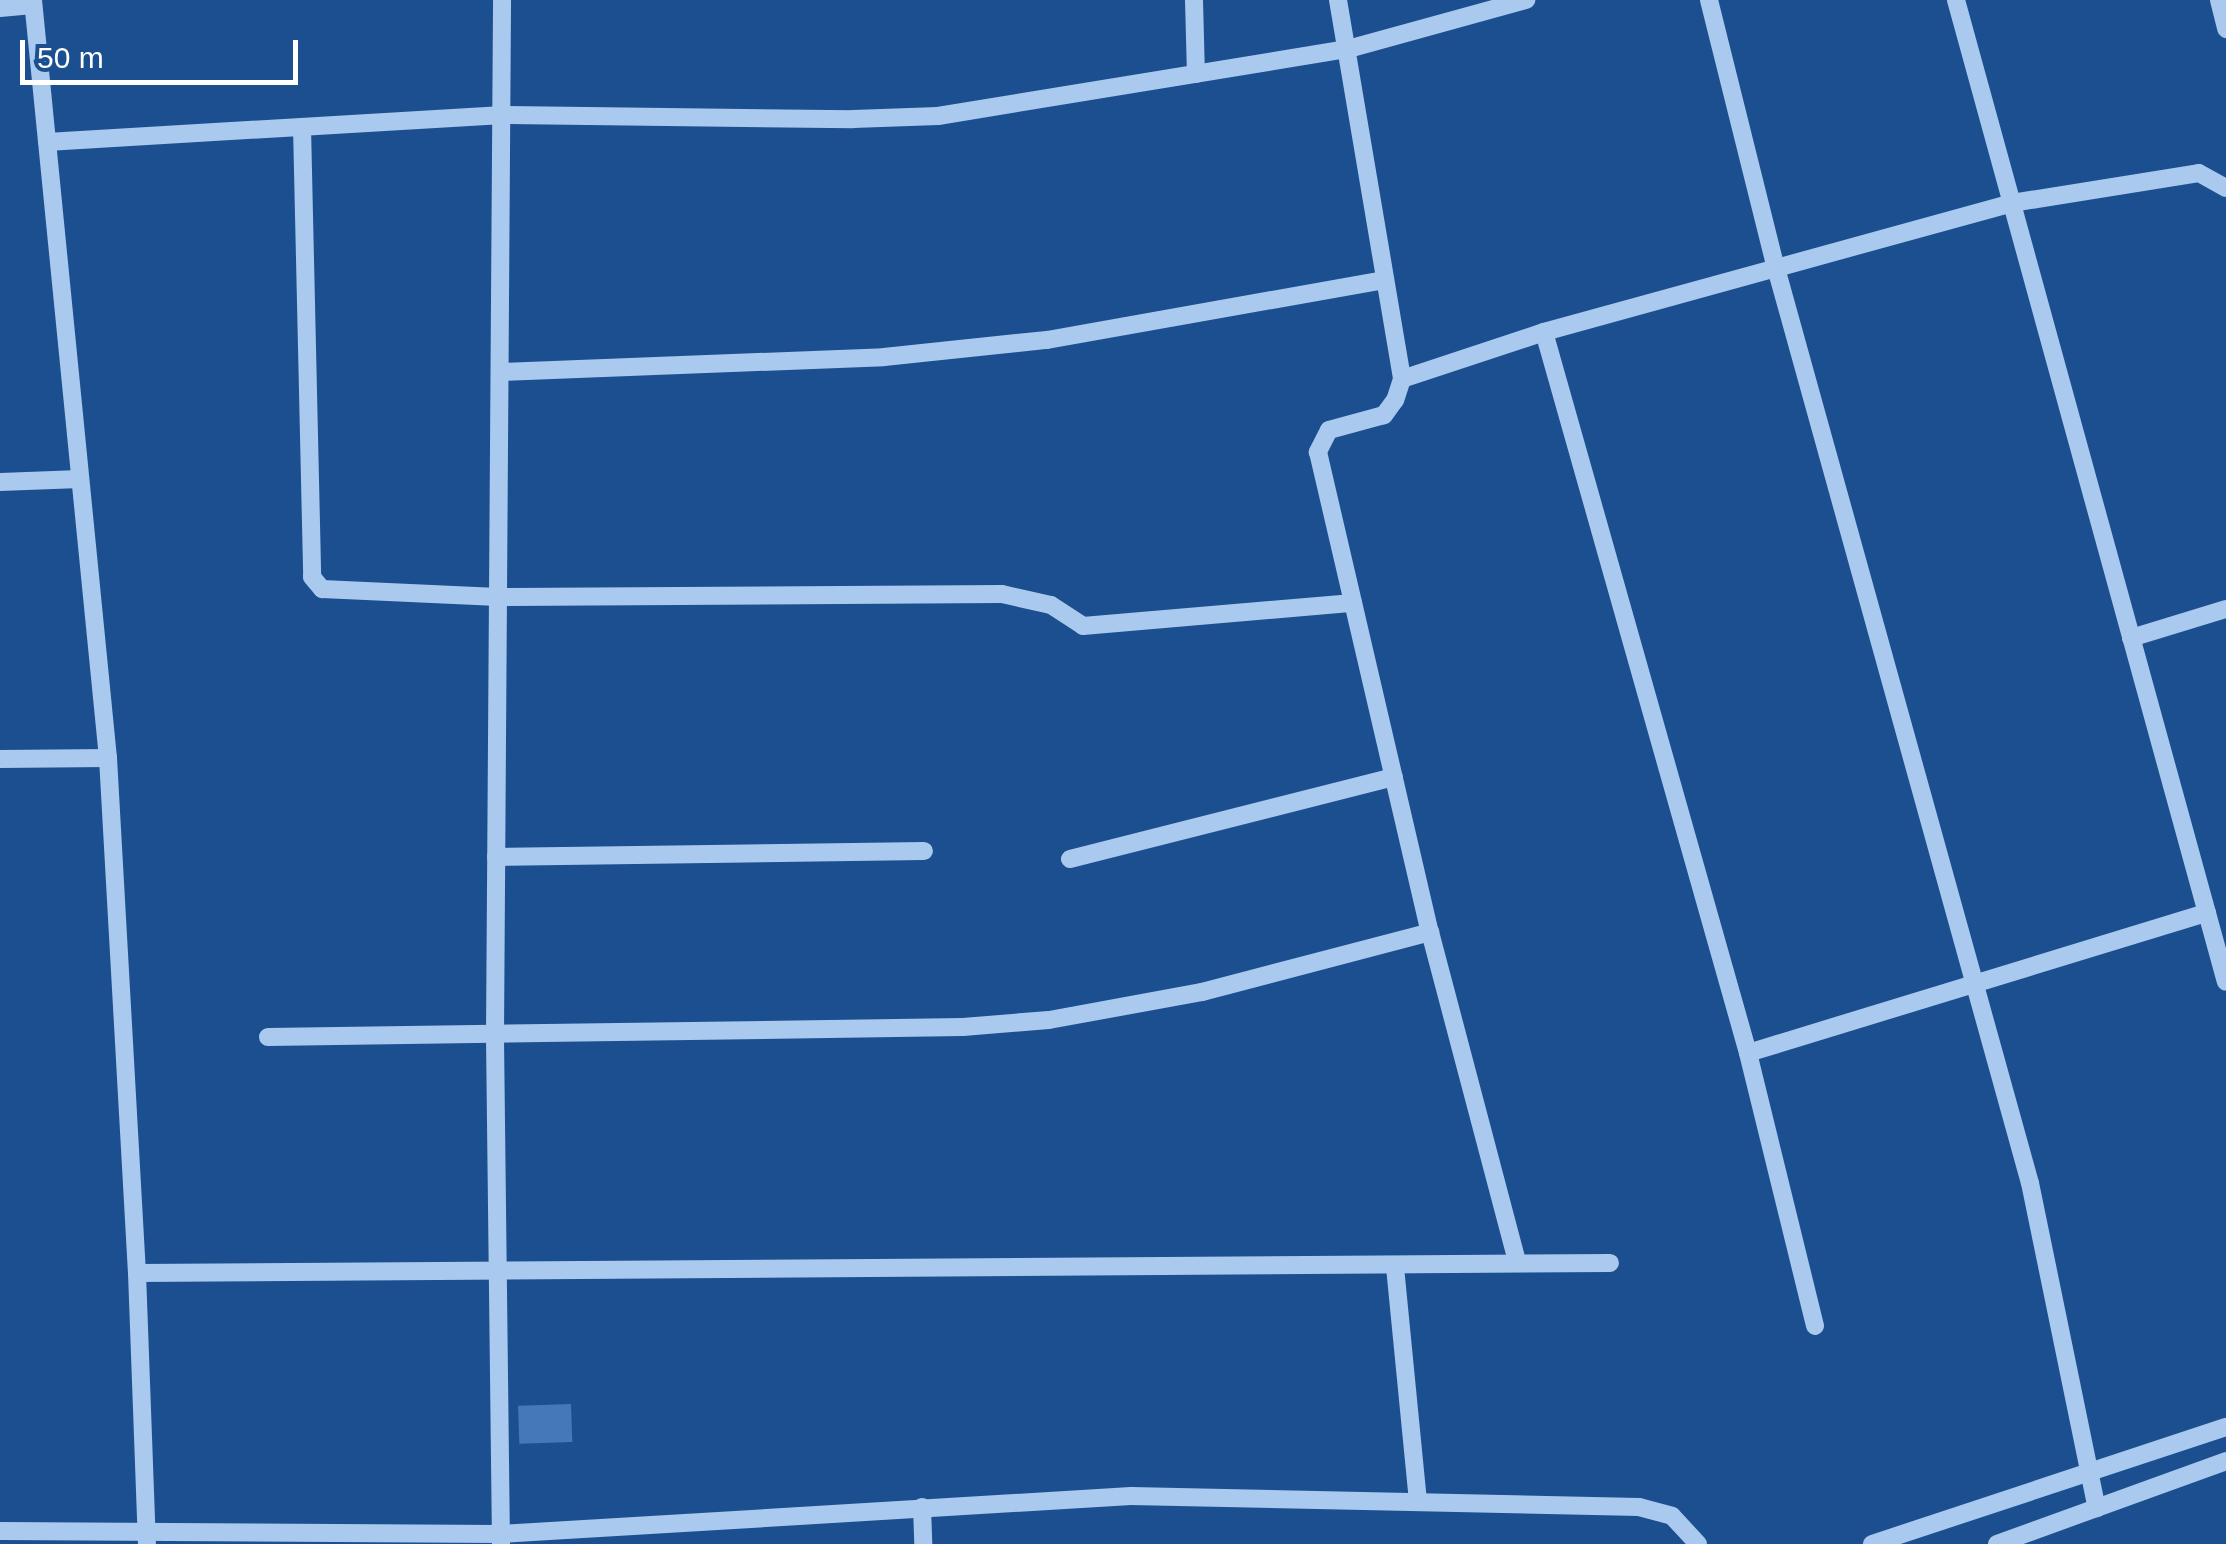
<!DOCTYPE html>
<html>
<head>
<meta charset="utf-8">
<style>
  body { margin:0 }
  #map { position:relative; width:2226px; height:1544px; overflow:hidden; background:#1b4f8f; font-family:Helvetica,sans-serif }
  div>[style] { position:absolute }
  [style*='--x'] { left:calc(var(--x)*1px); top:calc(var(--y)*1px); width:calc(var(--w)*1px); rotate:calc(var(--a)*1deg) }
  .building>* { inset:0; background:#4478b7; transform-origin:0 0 }
  .minor>* { height:18px; margin:-9px; padding:0 9px; transform-origin:9px; border-radius:9px; background:#a9c9ee }
  span { translate:-50% -50%; white-space:nowrap; text-align:center; line-height:1.15; -webkit-text-stroke:8px #1b4f8f; paint-order:stroke }
  .scale { position:absolute; left:20px; top:40px; width:278px; height:45px; box-sizing:border-box; border:5px solid #fff; border-top:0; padding-left:12px; font-size:30px; line-height:35px; white-space:nowrap; color:#fff; -webkit-text-stroke:8px #1b4f8f; paint-order:stroke }
</style>
</head>
<body>
<div id="map">
  <div class="building">
    <i style="left:571px;top:1404px;width:38px;height:53px;rotate:88deg"></i>
  </div>
  <div class="minor">
    <i style="--x:33;--y:0;--w:762;--a:84.35"></i>
    <i style="--x:108;--y:758;--w:516;--a:86.78"></i>
    <i style="--x:137;--y:1273;--w:271;--a:87.9"></i>
    <i style="--x:1194;--y:0;--w:74;--a:88.5"></i>
    <i style="--x:1338;--y:0;--w:384;--a:80.4"></i>
    <i style="--x:1402;--y:379;--w:22;--a:108"></i>
    <i style="--x:1395;--y:400;--w:19;--a:126"></i>
    <i style="--x:1384;--y:415;--w:57;--a:164.7"></i>
    <i style="--x:1329;--y:430;--w:25;--a:117"></i>
    <i style="--x:1318;--y:452;--w:493;--a:76.9"></i>
    <i style="--x:1430;--y:932;--w:341;--a:75.2"></i>
    <i style="--x:1709;--y:0;--w:276;--a:76"></i>
    <i style="--x:1776;--y:268;--w:950;--a:74.49"></i>
    <i style="--x:2030;--y:1183;--w:332;--a:78.4"></i>
    <i style="--x:1956;--y:0;--w:1018;--a:74.63"></i>
    <i style="--x:2219;--y:0;--w:30;--a:76"></i>
    <i style="--x:0;--y:8;--w:33;--a:-5"></i>
    <i style="--x:302;--y:127;--w:450;--a:88.7"></i>
    <i style="--x:312;--y:577;--w:16;--a:50"></i>
    <i style="--x:322;--y:589;--w:176;--a:2.6"></i>
    <i style="--x:498;--y:597;--w:504;--a:-0.34"></i>
    <i style="--x:1002;--y:594;--w:50;--a:12.7"></i>
    <i style="--x:1051;--y:605;--w:38;--a:33"></i>
    <i style="--x:1083;--y:626;--w:271;--a:-4.9"></i>
    <i style="--x:47;--y:142;--w:457;--a:-3.4"></i>
    <i style="--x:503;--y:115;--w:350;--a:0.7"></i>
    <i style="--x:853;--y:119;--w:85;--a:-2"></i>
    <i style="--x:938;--y:116;--w:415;--a:-9.3"></i>
    <i style="--x:1348;--y:49;--w:185;--a:-15.4"></i>
    <i style="--x:1544;--y:332;--w:749;--a:74.2"></i>
    <i style="--x:1748;--y:1053;--w:281;--a:76.2"></i>
    <i style="--x:500;--y:372;--w:384;--a:-2.2"></i>
    <i style="--x:884;--y:357;--w:164;--a:-6"></i>
    <i style="--x:1047;--y:340;--w:342;--a:-10.1"></i>
    <i style="--x:1402;--y:379;--w:150;--a:-18.3"></i>
    <i style="--x:1544;--y:332;--w:485;--a:-15.4"></i>
    <i style="--x:2012;--y:203;--w:189;--a:-9.1"></i>
    <i style="--x:2199;--y:173;--w:31;--a:29"></i>
    <i style="--x:0;--y:482;--w:80;--a:-2.1"></i>
    <i style="--x:2131;--y:638;--w:99;--a:-17"></i>
    <i style="--x:0;--y:759;--w:108;--a:-0.5"></i>
    <i style="--x:496;--y:857;--w:428;--a:-0.8"></i>
    <i style="--x:1070;--y:859;--w:334;--a:-14.2"></i>
    <i style="--x:268;--y:1037;--w:695;--a:-0.82"></i>
    <i style="--x:963;--y:1027;--w:86;--a:-4.7"></i>
    <i style="--x:1049;--y:1020;--w:156;--a:-10.4"></i>
    <i style="--x:1202;--y:992;--w:236;--a:-14.7"></i>
    <i style="--x:1748;--y:1053;--w:480;--a:-17"></i>
    <i style="--x:1395;--y:1267;--w:234;--a:84.4"></i>
    <i style="--x:137;--y:1273;--w:1473;--a:-0.39"></i>
    <i style="--x:922;--y:1507;--w:37;--a:88"></i>
    <i style="--x:0;--y:1531;--w:501;--a:0.34"></i>
    <i style="--x:501;--y:1534;--w:631;--a:-3.45"></i>
    <i style="--x:1131;--y:1496;--w:508;--a:1.24"></i>
    <i style="--x:1639;--y:1507;--w:34;--a:15"></i>
    <i style="--x:1672;--y:1516;--w:38;--a:47"></i>
    <i style="--x:501;--y:1544;--w:509;--a:-90.68"></i>
    <i style="--x:495;--y:1035;--w:1035;--a:-89.61"></i>
    <i style="--x:1872;--y:1544;--w:373;--a:-18.3"></i>
    <i style="--x:1997;--y:1544;--w:244;--a:-19.9"></i>
  </div>
  <div class="scale">50 m</div>
</div>
</body>
</html>
